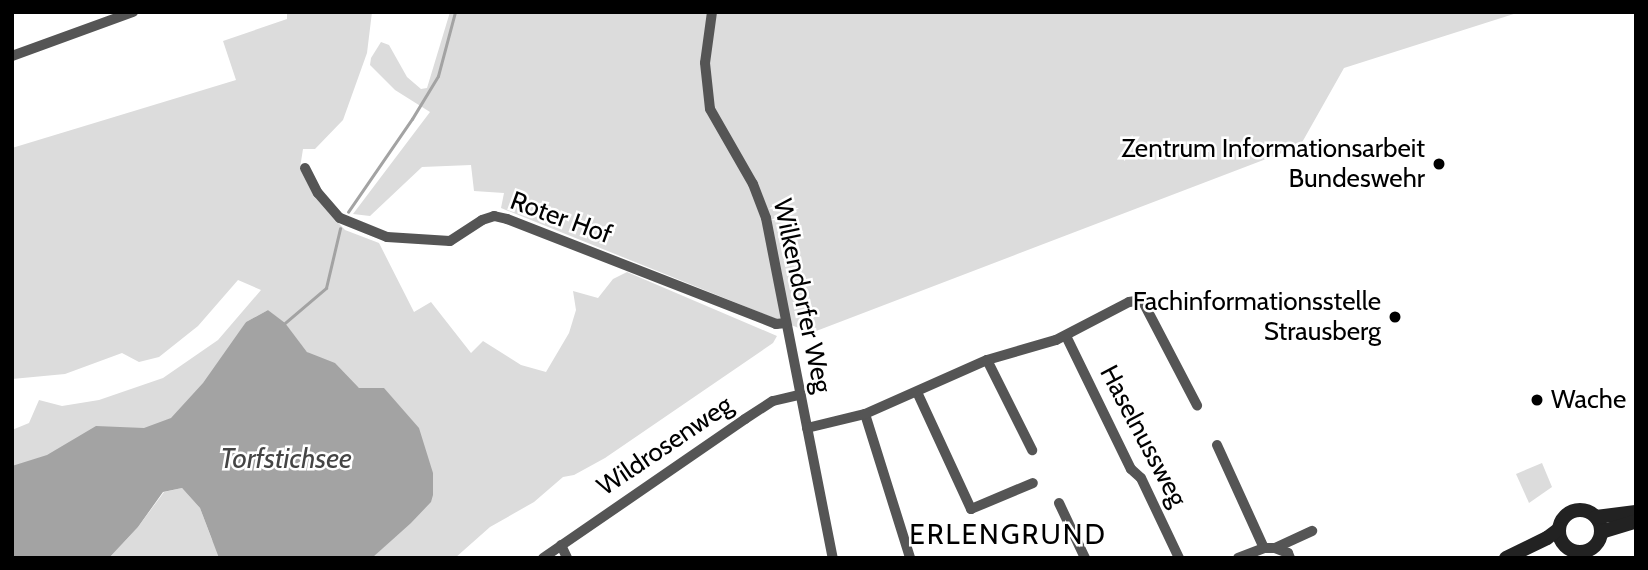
<!DOCTYPE html>
<html>
<head>
<meta charset="utf-8">
<style>
  body { margin:0 }
  #map { position:relative; width:1648px; height:570px; overflow:hidden; background:#fff; font-family:Cabin,sans-serif }
  div>[style] { position:absolute }
  [style*='--x'] { left:calc(var(--x)*1px); top:calc(var(--y)*1px); width:calc(var(--w)*1px); rotate:calc(var(--a)*1deg) }
  .green>* { inset:0; background:#dcdcdc }
  .water>* { inset:0; background:#a3a3a3 }
  .stream>* { height:2.5px; margin:-1.25px; padding:0 1.25px; transform-origin:1.25px; border-radius:1.25px; background:#a3a3a3 }
  .street>* { height:10px; margin:-5px; padding:0 5px; transform-origin:5px; border-radius:5px; background:#555 }
  .secondary>* { height:14px; margin:-7px; padding:0 7px; transform-origin:7px; border-radius:7px; background:#222 }
  .secondary>.ring { margin:-7px; padding:0; box-sizing:content-box; background:none; border:14px solid #222; border-radius:50% }
  .dots>* { width:19px; height:19px; translate:-50% -50%; box-sizing:border-box; border:4px solid #fff; border-radius:50% }
  span { translate:-50% -50%; white-space:nowrap; text-align:center; line-height:1.15; -webkit-text-stroke:5px #fff; paint-order:stroke }
  .poi-label { font-size:26px; color:#000 }
  .right { translate:-100% -50%; text-align:right }
  .left { translate:0 -50%; text-align:left }
  .street-label { font-size:26px; color:#000 }
  .water-label { font-size:28px; color:#444; font-style:italic }
  .neighbourhood-label { font-size:28px; color:#000; letter-spacing:2px }
  .frame { position:absolute; inset:0; border:14px solid #000; pointer-events:none }
</style>
</head>
<body>
<div id="map">
  <div class="green">
    <i style="clip-path:polygon(287px 12px,372px 12px,367px 53px,343px 120px,315px 149px,303px 149px,300px 168px,329px 213px,345px 230px,379px 243px,414px 312px,431px 302px,471px 353px,483px 341px,521px 365px,546px 372px,569px 333px,576px 310px,573px 291px,598px 298px,613px 279px,627px 272px,777px 336px,773px 343px,605px 458px,574px 475px,563px 477px,534px 502px,490px 527px,455px 558px,372px 558px,388px 543px,359px 388px,307px 352px,285px 324px,268px 310px,246px 322px,230px 348px,233px 367px,226px 402px,12px 473px,12px 430px,29px 423px,39px 400px,62px 406px,99px 400px,163px 378px,218px 340px,261px 290px,238px 280px,198px 326px,159px 357px,139px 362px,122px 353px,65px 374px,12px 379px,12px 148px,236px 80px,223px 41px,287px 19px)"></i>
    <i style="clip-path:polygon(450px 12px,1520px 12px,1344px 68px,1300px 146px,811px 333px,501px 208px,504px 193px,474px 191px,471px 165px,422px 167px,370px 216px,353px 214px,430px 112px,395px 90px,370px 65px,371px 58px,381px 42px,389px 45px,407px 77px,421px 89px,427px 88px)"></i>
    <i style="clip-path:polygon(1542px 463px,1552px 487px,1529px 503px,1516px 474px)"></i>
    <i style="clip-path:polygon(182px 488px,200px 508px,212px 540px,233px 558px,109px 558px,138px 527px,164px 492px)"></i>
  </div>
  <div class="water">
    <i style="clip-path:polygon(268px 310px,285px 323px,307px 352px,335px 363px,359px 388px,384px 388px,419px 428px,433px 473px,433px 495px,431px 502px,411px 523px,372px 558px,219px 558px,200px 508px,182px 488px,163px 492px,138px 527px,109px 558px,12px 558px,12px 466px,47px 455px,96px 426px,144px 428px,171px 418px,203px 383px,246px 322px)"></i>
  </div>
  <div class="stream">
    <i style="--x:348;--y:212;--w:113;--a:-55.5"></i>
    <i style="--x:412;--y:119;--w:50;--a:-58.8"></i>
    <i style="--x:438;--y:76;--w:66;--a:-75.1"></i>
    <i style="--x:285;--y:323;--w:54;--a:-40.5"></i>
    <i style="--x:326;--y:288;--w:61;--a:-76.7"></i>
  </div>
  <div class="street">
    <i style="--x:712;--y:12;--w:51;--a:97.8"></i>
    <i style="--x:705;--y:63;--w:46;--a:83.8"></i>
    <i style="--x:710;--y:109;--w:86;--a:60.2"></i>
    <i style="--x:753;--y:184;--w:36;--a:69"></i>
    <i style="--x:766;--y:218;--w:347;--a:78.9"></i>
    <i style="--x:12;--y:56;--w:129;--a:-20"></i>
    <i style="--x:305;--y:168;--w:28;--a:63"></i>
    <i style="--x:318;--y:193;--w:33;--a:49"></i>
    <i style="--x:340;--y:218;--w:51;--a:22"></i>
    <i style="--x:387;--y:237;--w:63;--a:3.6"></i>
    <i style="--x:450;--y:241;--w:38;--a:-33"></i>
    <i style="--x:482;--y:220;--w:13;--a:-18"></i>
    <i style="--x:494;--y:216;--w:13;--a:13"></i>
    <i style="--x:507;--y:219;--w:289;--a:21.3"></i>
    <i style="--x:776;--y:324;--w:10;--a:-6"></i>
    <i style="--x:1066;--y:336;--w:148;--a:64"></i>
    <i style="--x:1131;--y:469;--w:13;--a:42"></i>
    <i style="--x:1141;--y:478;--w:89;--a:64.6"></i>
    <i style="--x:987;--y:360;--w:101;--a:63.4"></i>
    <i style="--x:917;--y:392;--w:129;--a:65.2"></i>
    <i style="--x:971;--y:509;--w:67;--a:-22.8"></i>
    <i style="--x:865;--y:414;--w:151;--a:72.6"></i>
    <i style="--x:807;--y:428;--w:60;--a:-13.6"></i>
    <i style="--x:865;--y:414;--w:133;--a:-23.9"></i>
    <i style="--x:987;--y:360;--w:72;--a:-16.2"></i>
    <i style="--x:1056;--y:340;--w:82;--a:-27.5"></i>
    <i style="--x:1129;--y:302;--w:13;--a:-9"></i>
    <i style="--x:1142;--y:300;--w:119;--a:62.4"></i>
    <i style="--x:1217;--y:445;--w:113;--a:65.5"></i>
    <i style="--x:1059;--y:503;--w:61;--a:64.7"></i>
    <i style="--x:561;--y:545;--w:14;--a:65"></i>
    <i style="--x:1275;--y:548;--w:14;--a:21"></i>
    <i style="--x:1288;--y:553;--w:5;--a:68"></i>
    <i style="--x:543;--y:558;--w:245;--a:-34.5"></i>
    <i style="--x:745;--y:419;--w:33;--a:-33"></i>
    <i style="--x:773;--y:401;--w:28;--a:-13"></i>
    <i style="--x:1238;--y:558;--w:28;--a:-21"></i>
    <i style="--x:1264;--y:548;--w:11;--a:0"></i>
    <i style="--x:1275;--y:548;--w:41;--a:-24.7"></i>
  </div>
  <div class="secondary">
    <i class="ring" style="left:1559px;top:510px;width:28px;height:28px"></i>
    <i style="--x:1596;--y:517;--w:40;--a:-7.1"></i>
    <i style="--x:1601;--y:532;--w:37;--a:-17"></i>
    <i style="--x:1506;--y:558;--w:46;--a:-26"></i>
    <i style="--x:1547;--y:538;--w:15;--a:-37"></i>
  </div>
  <div class="dots">
    <i style="left:1439px;top:164px;background:#000"></i>
    <i style="left:1395px;top:317px;background:#000"></i>
    <i style="left:1537px;top:400px;background:#000"></i>
  </div>
  <div class="poi-label">
    <span class="right" style="left:1425px;top:164px">Zentrum Informationsarbeit<br>Bundeswehr</span>
    <span class="right" style="left:1381px;top:317px">Fachinformationsstelle<br>Strausberg</span>
    <span class="left" style="left:1551px;top:400px">Wache</span>
  </div>
  <div class="street-label">
    <span style="left:561px;top:218px;rotate:20deg">Roter Hof</span>
    <span style="left:802px;top:296px;rotate:78deg">Wilkendorfer Weg</span>
    <span style="left:1143px;top:436px;rotate:62deg">Haselnussweg</span>
    <span style="left:665px;top:446px;rotate:-34deg">Wildrosenweg</span>
  </div>
  <div class="water-label">
    <span style="left:286px;top:458px">Torfstichsee</span>
  </div>
  <div class="neighbourhood-label">
    <span style="left:1008px;top:534px">ERLENGRUND</span>
  </div>
  <div class="frame"></div>
</div>
</body>
</html>
